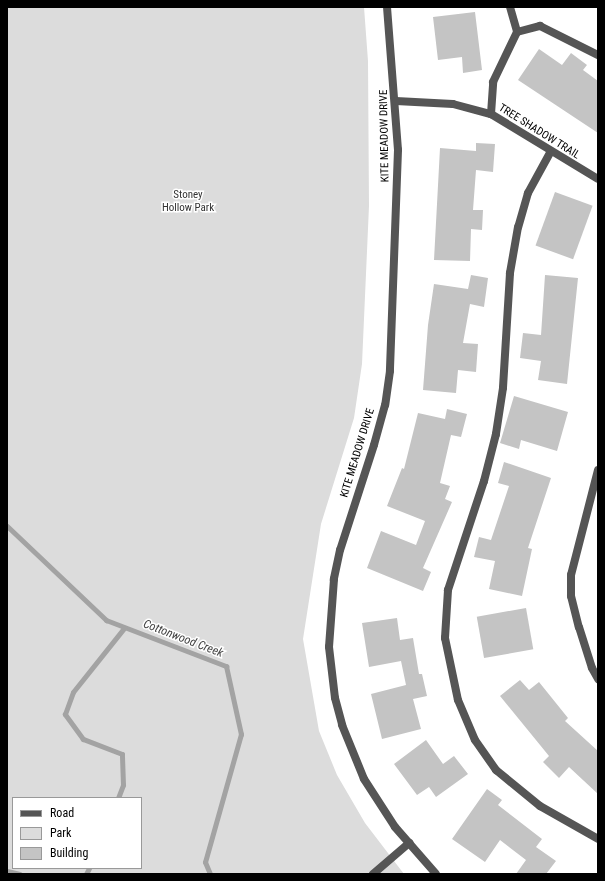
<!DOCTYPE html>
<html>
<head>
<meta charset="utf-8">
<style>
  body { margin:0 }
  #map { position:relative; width:605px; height:881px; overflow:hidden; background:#fff; font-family:"Roboto Condensed",sans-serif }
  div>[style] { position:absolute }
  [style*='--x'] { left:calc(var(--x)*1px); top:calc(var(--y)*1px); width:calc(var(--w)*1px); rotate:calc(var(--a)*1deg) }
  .green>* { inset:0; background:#dcdcdc }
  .stream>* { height:5px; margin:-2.5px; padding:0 2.5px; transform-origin:2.5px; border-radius:2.5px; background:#a3a3a3 }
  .building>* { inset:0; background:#c4c4c4; transform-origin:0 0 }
  .service>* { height:8px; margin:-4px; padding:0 4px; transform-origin:4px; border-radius:4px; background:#555 }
  .minor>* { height:8px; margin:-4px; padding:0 4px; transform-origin:4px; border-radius:4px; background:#555 }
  span { translate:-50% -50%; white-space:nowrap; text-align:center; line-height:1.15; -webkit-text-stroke:3px #fff; paint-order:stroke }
  .street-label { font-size:11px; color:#000 }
  .park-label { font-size:11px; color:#333 }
  .water-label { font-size:12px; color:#444; font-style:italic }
  .frame { position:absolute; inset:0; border:8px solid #000; pointer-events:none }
  .legend { position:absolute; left:12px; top:797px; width:130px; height:72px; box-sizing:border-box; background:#fff; border:1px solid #999; margin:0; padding:5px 7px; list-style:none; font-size:12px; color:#000 }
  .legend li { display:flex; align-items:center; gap:8px; height:20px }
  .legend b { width:20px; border:1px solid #999 }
</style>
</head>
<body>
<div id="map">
  <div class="green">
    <i style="clip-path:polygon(evenodd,7px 7px,364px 7px,368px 61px,369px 206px,362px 364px,354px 418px,321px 524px,303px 639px,319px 731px,337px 775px,365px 823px,404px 874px,7px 874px,7px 7px,13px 798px,141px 798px,141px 868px,13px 868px,13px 798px)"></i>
  </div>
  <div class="stream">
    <i style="--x:7;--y:526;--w:137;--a:43.5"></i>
    <i style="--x:106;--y:620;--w:129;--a:21"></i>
    <i style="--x:226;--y:666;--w:70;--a:77.6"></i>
    <i style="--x:241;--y:734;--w:133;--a:105.7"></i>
    <i style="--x:205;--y:862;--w:13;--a:67"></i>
    <i style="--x:118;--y:798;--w:14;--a:-69"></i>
    <i style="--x:123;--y:785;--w:31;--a:-92"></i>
    <i style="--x:122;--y:754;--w:42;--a:-159"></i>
    <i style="--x:83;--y:739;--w:31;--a:-126"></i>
    <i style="--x:65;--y:714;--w:23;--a:-70"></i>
    <i style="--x:73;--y:692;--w:82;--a:-51.4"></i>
    <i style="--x:7;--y:871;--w:13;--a:13"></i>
    <i style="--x:86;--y:874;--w:7;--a:-63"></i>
  </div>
  <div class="building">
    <i style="clip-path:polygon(475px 12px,482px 70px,463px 73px,462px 57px,438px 60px,433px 17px)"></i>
    <i style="clip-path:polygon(539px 49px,562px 65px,571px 53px,587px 65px,583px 70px,598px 81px,598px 133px,518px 80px)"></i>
    <i style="clip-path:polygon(476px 143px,495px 144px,493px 172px,476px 170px,473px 210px,483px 210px,482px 230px,471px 229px,470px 261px,434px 260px,440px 148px,476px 151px)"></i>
    <i style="left:555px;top:192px;width:40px;height:57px;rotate:20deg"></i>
    <i style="clip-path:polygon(471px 275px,488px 278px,484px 307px,470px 304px,463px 343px,478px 344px,476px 372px,458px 370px,456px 393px,423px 390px,428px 325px,434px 284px,468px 289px)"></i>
    <i style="clip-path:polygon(545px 275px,578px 278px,567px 384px,538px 380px,541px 361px,520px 358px,523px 333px,541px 335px)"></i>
    <i style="clip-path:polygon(514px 396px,568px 412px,557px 451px,521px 440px,519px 449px,500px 443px)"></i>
    <i style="clip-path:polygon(447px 409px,467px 414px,461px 437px,451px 435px,440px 483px,450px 486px,445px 499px,452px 502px,423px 568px,431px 572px,423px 591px,367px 568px,381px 531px,416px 545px,425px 521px,387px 506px,402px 468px,404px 469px,418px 413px,445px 419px)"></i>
    <i style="clip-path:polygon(504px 462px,551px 478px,528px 548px,532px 549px,522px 596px,489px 589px,495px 561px,474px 557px,479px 537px,491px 540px,509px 486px,498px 483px)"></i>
    <i style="left:526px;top:608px;width:42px;height:50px;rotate:80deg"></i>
    <i style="clip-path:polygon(397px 618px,400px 640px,413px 638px,419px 674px,422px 674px,427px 696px,413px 699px,421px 729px,382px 739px,371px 694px,406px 685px,401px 661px,369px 667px,362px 623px)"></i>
    <i style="clip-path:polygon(520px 680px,529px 690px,539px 682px,568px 718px,565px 721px,598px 751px,598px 794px,569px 767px,559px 778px,543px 762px,549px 756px,500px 696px)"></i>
    <i style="clip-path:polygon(426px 740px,443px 764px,454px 756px,468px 774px,436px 797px,429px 787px,417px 795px,394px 764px)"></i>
    <i style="clip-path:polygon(487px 789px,502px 800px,498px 805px,542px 839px,536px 847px,556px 861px,546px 874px,516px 874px,526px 860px,500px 840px,485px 862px,452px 839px)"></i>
  </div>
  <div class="service">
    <i style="--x:510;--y:7;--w:26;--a:74"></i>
    <i style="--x:491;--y:114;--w:32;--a:-86"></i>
    <i style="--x:493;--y:82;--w:55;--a:-64.4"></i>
    <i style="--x:517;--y:32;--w:24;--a:-15"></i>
    <i style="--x:540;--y:26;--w:65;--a:26.6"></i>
    <i style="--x:551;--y:151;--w:48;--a:118.7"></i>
    <i style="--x:528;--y:193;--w:35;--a:106"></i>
    <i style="--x:518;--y:227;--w:47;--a:99.9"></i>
    <i style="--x:510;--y:273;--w:115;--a:93.5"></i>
    <i style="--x:503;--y:388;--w:47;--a:98.7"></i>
    <i style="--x:496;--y:434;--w:49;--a:104.3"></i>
    <i style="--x:484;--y:481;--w:115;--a:108.3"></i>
    <i style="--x:448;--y:590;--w:48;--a:93.6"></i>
    <i style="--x:445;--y:638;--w:63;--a:78.2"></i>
    <i style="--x:458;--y:700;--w:43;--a:67"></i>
    <i style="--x:475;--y:740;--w:37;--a:55"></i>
    <i style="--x:496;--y:770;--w:57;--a:39.3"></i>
    <i style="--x:540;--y:806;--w:67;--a:29.6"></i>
  </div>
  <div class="minor">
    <i style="--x:387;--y:7;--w:143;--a:85.6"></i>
    <i style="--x:398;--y:150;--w:221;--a:92.1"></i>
    <i style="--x:390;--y:371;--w:34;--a:98"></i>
    <i style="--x:385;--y:405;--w:41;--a:105.4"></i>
    <i style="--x:374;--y:445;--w:110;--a:107.9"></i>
    <i style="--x:340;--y:550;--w:30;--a:102"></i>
    <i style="--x:334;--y:579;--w:68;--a:94.2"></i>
    <i style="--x:329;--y:647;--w:51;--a:83.3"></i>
    <i style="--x:335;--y:698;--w:28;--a:75"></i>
    <i style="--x:342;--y:725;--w:58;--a:67.8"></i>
    <i style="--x:364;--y:779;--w:57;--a:57.1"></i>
    <i style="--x:395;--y:827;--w:62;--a:48.9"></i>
    <i style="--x:396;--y:101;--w:57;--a:3"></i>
    <i style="--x:453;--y:104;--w:39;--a:15"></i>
    <i style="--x:491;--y:114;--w:125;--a:31.3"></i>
    <i style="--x:598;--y:470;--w:108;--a:104.4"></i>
    <i style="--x:571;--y:575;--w:21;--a:90"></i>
    <i style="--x:571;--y:596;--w:32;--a:76"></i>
    <i style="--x:579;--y:627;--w:43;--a:72.4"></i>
    <i style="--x:592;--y:668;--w:13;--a:61"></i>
    <i style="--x:373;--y:874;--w:48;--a:-40.7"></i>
  </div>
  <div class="street-label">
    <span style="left:539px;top:132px;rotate:32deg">TREE SHADOW TRAIL</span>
    <span style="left:385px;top:136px;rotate:-91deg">KITE MEADOW DRIVE</span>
    <span style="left:358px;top:453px;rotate:-73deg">KITE MEADOW DRIVE</span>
  </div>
  <div class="park-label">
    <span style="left:188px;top:202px">Stoney<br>Hollow Park</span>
  </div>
  <div class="water-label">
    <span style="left:183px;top:639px;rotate:21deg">Cottonwood Creek</span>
  </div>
  <div class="frame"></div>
  <ul class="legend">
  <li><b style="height:5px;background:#555"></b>Road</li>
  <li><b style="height:11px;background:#dcdcdc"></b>Park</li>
  <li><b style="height:11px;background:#c4c4c4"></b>Building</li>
  </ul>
</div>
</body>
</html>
